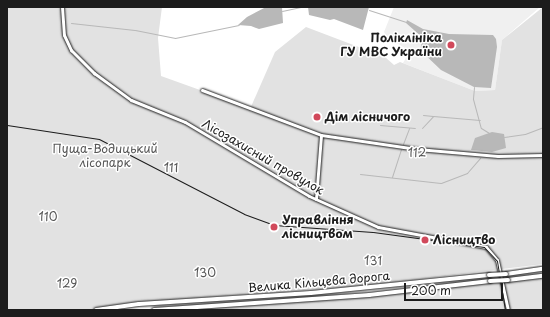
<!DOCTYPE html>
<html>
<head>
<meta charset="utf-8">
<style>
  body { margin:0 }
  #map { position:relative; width:550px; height:317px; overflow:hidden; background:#fff; font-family:"Playpen Sans",sans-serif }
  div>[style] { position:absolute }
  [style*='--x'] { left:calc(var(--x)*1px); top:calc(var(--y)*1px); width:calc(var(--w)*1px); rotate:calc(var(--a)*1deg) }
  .built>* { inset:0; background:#f0f0f0 }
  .green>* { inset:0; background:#e2e2e2 }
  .water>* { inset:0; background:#b8b8b8 }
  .stream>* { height:1px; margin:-0.5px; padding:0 0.5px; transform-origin:0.5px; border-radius:0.5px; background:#b8b8b8 }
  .roads { filter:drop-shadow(0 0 1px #1c1c1c) drop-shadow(0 0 1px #1c1c1c) }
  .minor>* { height:3px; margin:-1.5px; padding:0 1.5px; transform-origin:1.5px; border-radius:1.5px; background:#fff }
  .major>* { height:4px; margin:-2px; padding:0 2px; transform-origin:2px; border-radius:2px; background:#fff }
  .tram>* { height:1px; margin:-0.5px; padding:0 0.5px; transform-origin:0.5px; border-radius:0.5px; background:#1c1c1c }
  .bridges { filter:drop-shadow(0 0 1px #1c1c1c) drop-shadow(0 0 1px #1c1c1c) }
  .major-bridge>* { height:4px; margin:-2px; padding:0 2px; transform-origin:2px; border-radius:2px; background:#fff }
  .dots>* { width:11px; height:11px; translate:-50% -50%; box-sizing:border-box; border:2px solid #fff; border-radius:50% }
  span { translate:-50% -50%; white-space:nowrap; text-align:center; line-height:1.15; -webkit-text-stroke:3px #fff; paint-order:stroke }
  .poi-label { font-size:12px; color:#1c1c1c; font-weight:700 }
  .right { translate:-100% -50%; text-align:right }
  .left { translate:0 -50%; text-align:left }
  .park-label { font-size:12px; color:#575757 }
  .street-label { font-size:12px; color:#1c1c1c }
  .frame { position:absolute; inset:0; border:8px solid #1c1c1c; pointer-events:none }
  .scale { position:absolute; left:404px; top:283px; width:99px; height:18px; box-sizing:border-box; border:2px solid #1c1c1c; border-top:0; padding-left:5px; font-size:12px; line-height:14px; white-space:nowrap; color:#1c1c1c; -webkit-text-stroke:3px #fff; paint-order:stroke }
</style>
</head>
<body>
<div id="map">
  <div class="built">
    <i style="clip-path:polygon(394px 7px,540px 7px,502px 40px,495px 90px,475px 91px,403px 63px,410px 51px,388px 38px,384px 32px)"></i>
  </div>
  <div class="green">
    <i style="clip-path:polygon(7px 7px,162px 7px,158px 38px,161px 76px,200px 90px,203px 88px,213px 95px,250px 109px,275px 52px,306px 27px,385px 57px,394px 65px,400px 62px,475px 91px,495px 90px,502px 40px,543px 7px,543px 264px,364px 286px,128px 303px,88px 310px,7px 310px)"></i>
    <i style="clip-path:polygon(543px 276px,543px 310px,154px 310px,369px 295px)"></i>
  </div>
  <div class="water">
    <i style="clip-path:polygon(266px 7px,282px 7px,283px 23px,259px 29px,251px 26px,238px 25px,247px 17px)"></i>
    <i style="clip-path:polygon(308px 7px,369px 7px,363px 30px,334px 19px,330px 20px,309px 15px)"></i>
    <i style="clip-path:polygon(407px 20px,423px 29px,449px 34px,493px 35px,496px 39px,497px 47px,491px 88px,474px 87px,441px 70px,420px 50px,423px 38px,406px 23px)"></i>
    <i style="clip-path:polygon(492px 132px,504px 134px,506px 148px,492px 152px,471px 150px,475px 138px)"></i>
  </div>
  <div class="stream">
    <i style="--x:369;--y:10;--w:39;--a:18"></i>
    <i style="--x:282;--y:11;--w:19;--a:-12"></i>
    <i style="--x:71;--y:23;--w:64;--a:6.2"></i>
    <i style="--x:135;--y:30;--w:41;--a:11.3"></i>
    <i style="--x:175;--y:38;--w:65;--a:-11.5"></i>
    <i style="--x:474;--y:87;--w:12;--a:95"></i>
    <i style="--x:473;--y:99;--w:30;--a:75"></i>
    <i style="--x:481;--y:128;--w:9;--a:32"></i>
    <i style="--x:423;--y:115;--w:10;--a:6"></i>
    <i style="--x:380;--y:125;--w:35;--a:5"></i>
    <i style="--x:422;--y:128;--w:16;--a:-47"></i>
    <i style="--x:433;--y:116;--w:47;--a:4.9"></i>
    <i style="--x:504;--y:137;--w:21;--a:-8"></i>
    <i style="--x:525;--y:134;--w:19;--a:-21"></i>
    <i style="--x:403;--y:144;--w:17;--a:-69"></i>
    <i style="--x:360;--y:174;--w:81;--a:6.3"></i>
    <i style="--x:441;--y:183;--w:28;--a:-21"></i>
    <i style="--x:467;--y:173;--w:20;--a:-49"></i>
    <i style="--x:392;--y:177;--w:29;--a:-72"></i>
  </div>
  <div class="roads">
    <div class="minor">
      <i style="--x:62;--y:7;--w:28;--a:86"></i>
      <i style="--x:64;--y:35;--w:17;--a:65"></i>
      <i style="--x:71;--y:50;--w:33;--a:45"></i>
      <i style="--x:94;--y:73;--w:46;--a:36.1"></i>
      <i style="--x:131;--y:100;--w:58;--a:22.2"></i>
      <i style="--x:185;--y:122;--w:144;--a:30.8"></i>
      <i style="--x:309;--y:196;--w:76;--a:24.2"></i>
      <i style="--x:378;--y:227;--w:110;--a:10.5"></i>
      <i style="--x:486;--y:247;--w:17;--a:50"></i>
      <i style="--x:497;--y:260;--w:51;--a:77.6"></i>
      <i style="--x:202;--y:90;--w:127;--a:20.7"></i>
      <i style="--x:321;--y:135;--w:97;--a:8.3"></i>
      <i style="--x:417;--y:149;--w:81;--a:4.9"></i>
      <i style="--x:498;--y:156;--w:45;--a:-1.3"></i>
      <i style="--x:316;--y:199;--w:64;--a:-85.5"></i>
    </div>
    <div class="major">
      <i style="--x:506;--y:274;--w:37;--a:-8"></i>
      <i style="--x:508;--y:280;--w:35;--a:-7"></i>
      <i style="--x:96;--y:310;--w:43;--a:-7.9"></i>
      <i style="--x:139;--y:304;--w:172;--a:-3.7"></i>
      <i style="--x:311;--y:293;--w:179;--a:-5.8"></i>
      <i style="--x:154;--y:310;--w:216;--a:-4"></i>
      <i style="--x:369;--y:295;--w:122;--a:-6.6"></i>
    </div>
  </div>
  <div class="tram">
    <i style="--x:7;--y:125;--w:93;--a:8.7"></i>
    <i style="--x:99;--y:139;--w:163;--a:27.3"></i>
    <i style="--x:244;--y:214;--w:32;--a:20"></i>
    <i style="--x:274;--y:225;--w:99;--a:4"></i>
    <i style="--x:373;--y:232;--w:112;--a:7.7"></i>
    <i style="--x:484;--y:247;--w:19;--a:47"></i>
    <i style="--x:497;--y:261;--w:50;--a:80.7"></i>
  </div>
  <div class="bridges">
    <div class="major-bridge">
      <i style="--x:489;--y:275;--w:17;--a:-3"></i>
      <i style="--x:490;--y:281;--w:18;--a:-3"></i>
    </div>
  </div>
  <div class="dots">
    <i style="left:451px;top:45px;background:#d1495b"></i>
    <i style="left:317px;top:117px;background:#d1495b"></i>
    <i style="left:274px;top:227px;background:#d1495b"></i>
    <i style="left:425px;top:240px;background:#d1495b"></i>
  </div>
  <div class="poi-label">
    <span class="right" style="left:442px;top:45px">Поліклініка<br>ГУ МВС України</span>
    <span class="left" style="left:325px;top:117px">Дім лісничого</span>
    <span class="left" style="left:282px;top:227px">Управління<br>лісництвом</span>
    <span class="left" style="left:433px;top:240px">Лісництво</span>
  </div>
  <div class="park-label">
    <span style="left:105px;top:156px">Пуща-Водицький<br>лісопарк</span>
    <span style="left:417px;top:153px">112</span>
    <span style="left:171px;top:168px">111</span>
    <span style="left:48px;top:217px">110</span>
    <span style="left:373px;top:261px">131</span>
    <span style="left:205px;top:273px">130</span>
    <span style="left:67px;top:284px">129</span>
  </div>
  <div class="street-label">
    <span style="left:263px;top:157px;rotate:30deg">Лісозахисний провулок</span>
    <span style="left:319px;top:282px;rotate:-5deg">Велика Кільцева дорога</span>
  </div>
  <div class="frame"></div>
  <div class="scale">200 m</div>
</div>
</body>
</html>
